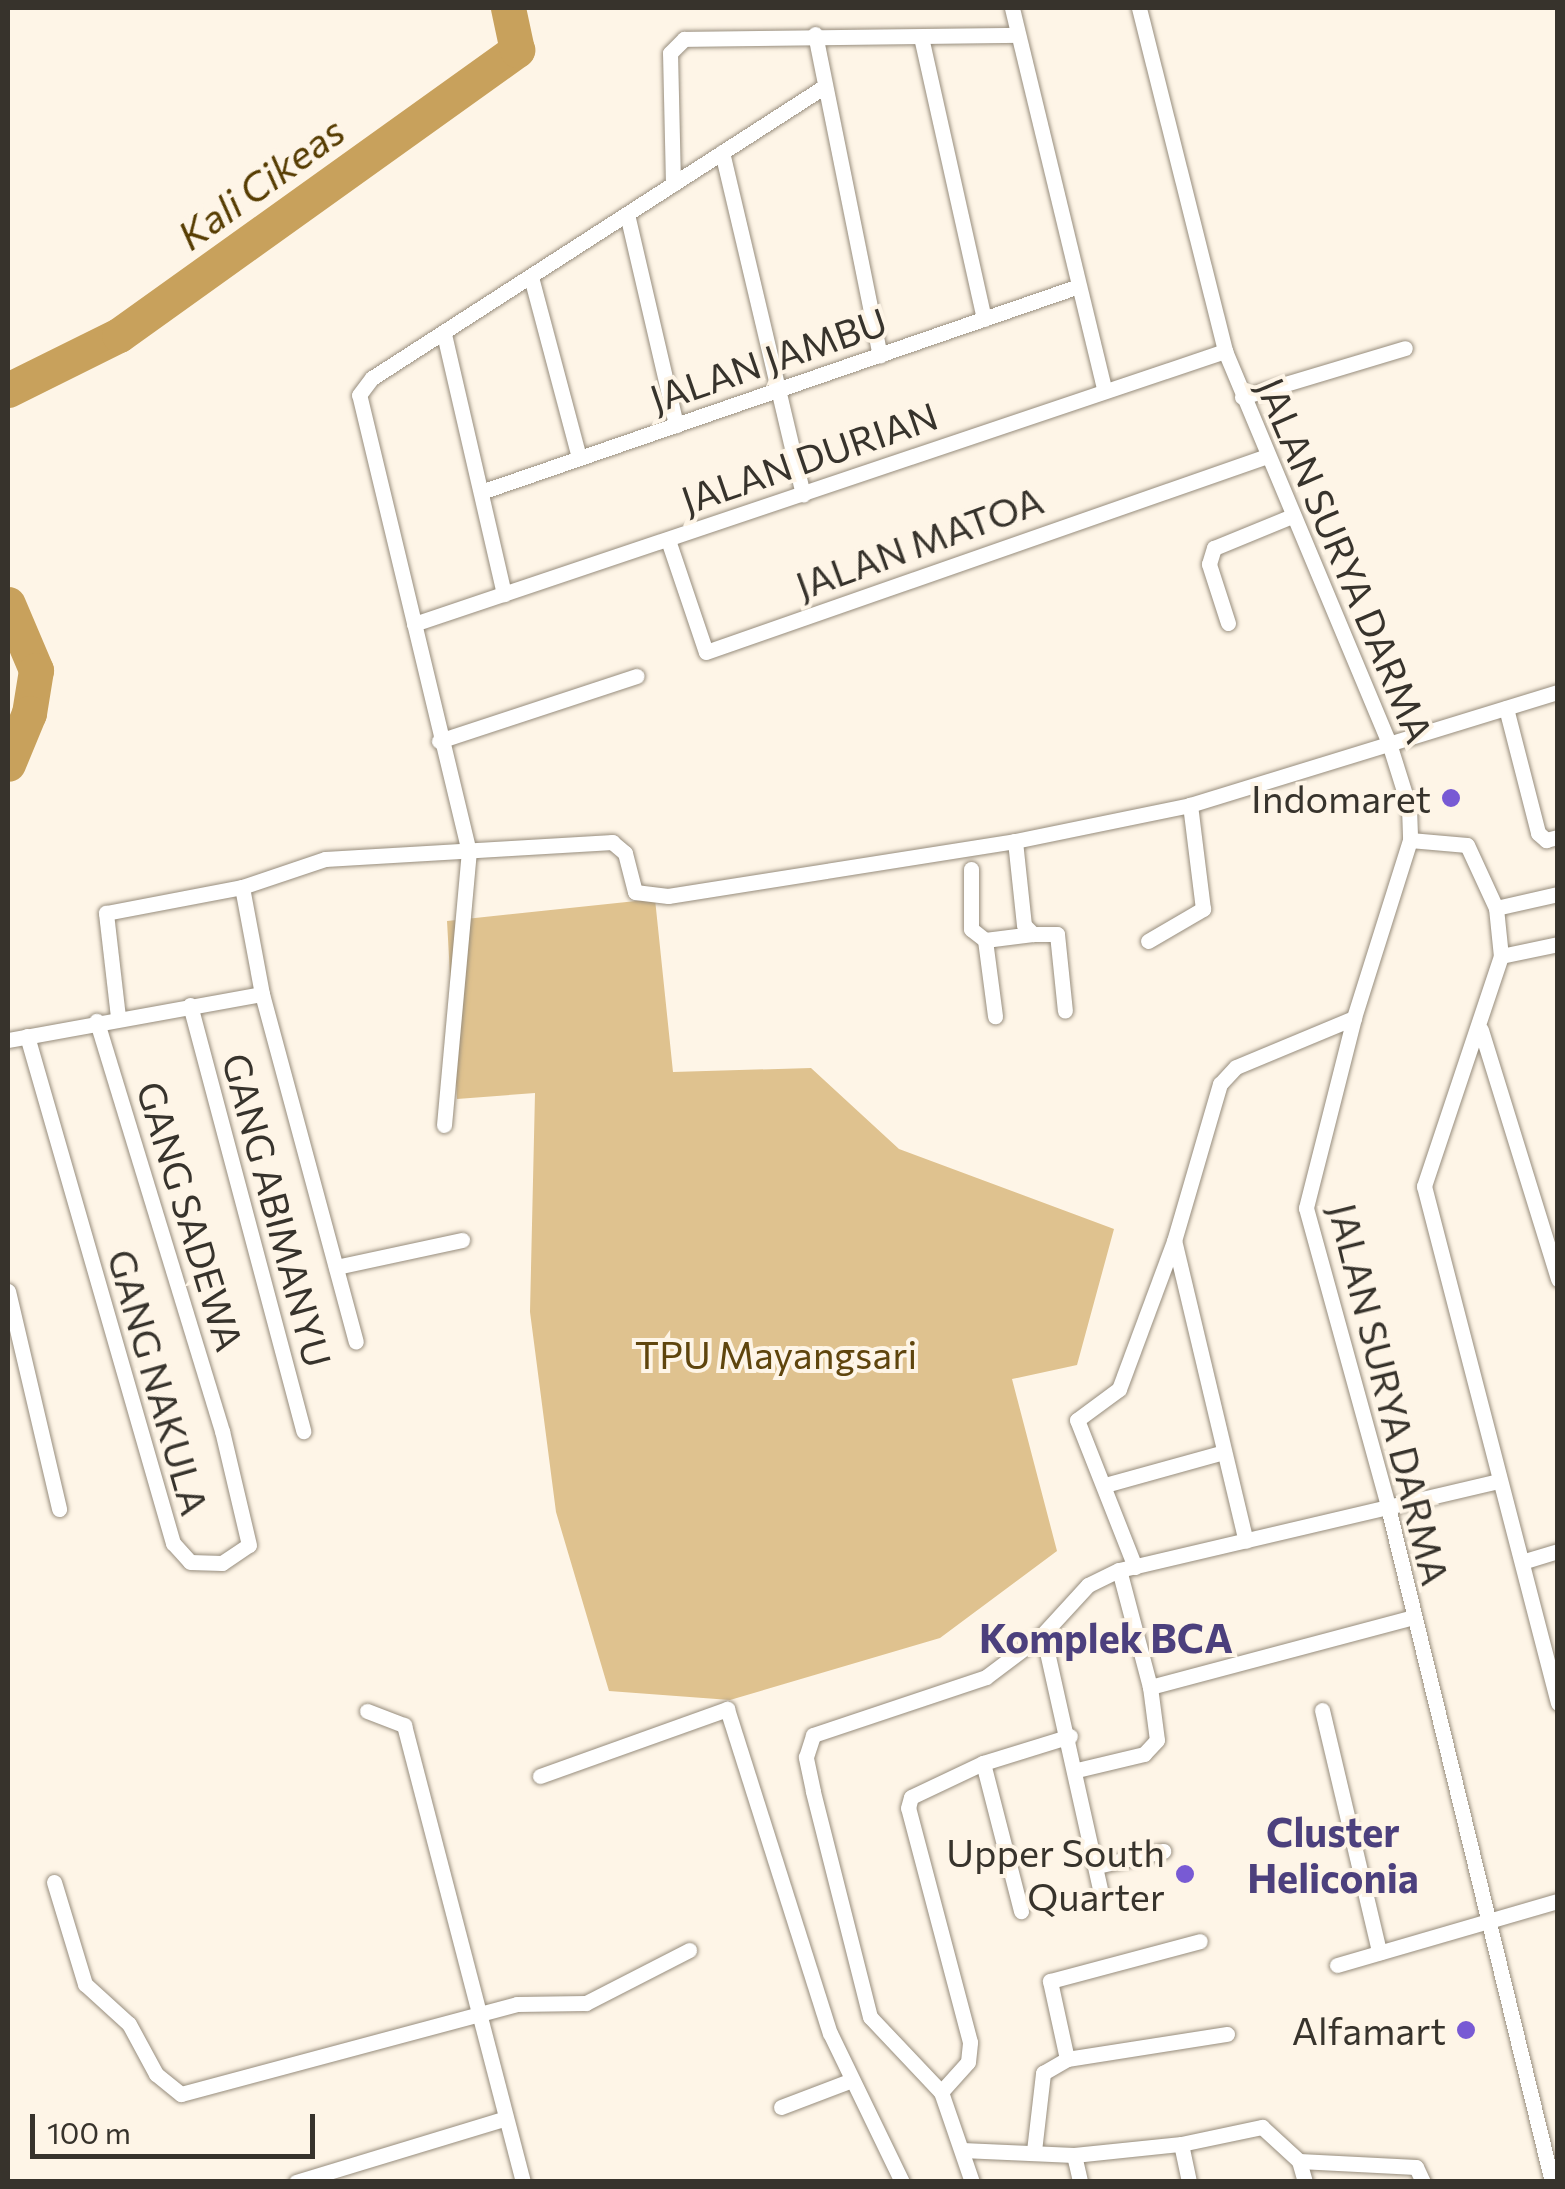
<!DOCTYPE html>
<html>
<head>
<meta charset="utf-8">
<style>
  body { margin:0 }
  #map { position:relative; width:1565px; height:2189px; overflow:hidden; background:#fef5e7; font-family:Commissioner,sans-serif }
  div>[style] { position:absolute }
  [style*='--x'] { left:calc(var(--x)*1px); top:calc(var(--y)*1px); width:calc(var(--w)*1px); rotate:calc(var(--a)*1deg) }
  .green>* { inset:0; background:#dfc28f }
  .river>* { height:35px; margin:-17.5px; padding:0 17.5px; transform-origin:17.5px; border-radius:17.5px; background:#c8a15c }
  .roads { filter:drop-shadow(0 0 2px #978d7d) drop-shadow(0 0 2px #978d7d) }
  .minor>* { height:15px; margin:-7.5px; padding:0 7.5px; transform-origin:7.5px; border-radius:7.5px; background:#fff }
  .dots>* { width:28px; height:28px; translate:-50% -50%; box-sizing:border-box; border:5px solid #fef5e7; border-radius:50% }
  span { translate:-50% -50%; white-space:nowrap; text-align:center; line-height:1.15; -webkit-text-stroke:8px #fef5e7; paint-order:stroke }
  .street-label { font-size:38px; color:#37332c }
  .poi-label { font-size:38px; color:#37332c }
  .right { translate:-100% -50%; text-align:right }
  .park-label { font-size:38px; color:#5f450d }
  .water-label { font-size:40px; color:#573d02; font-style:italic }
  .neighbourhood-label { font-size:40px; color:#4c407d; font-weight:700 }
  .frame { position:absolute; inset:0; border:10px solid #37332c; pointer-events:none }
  .scale { position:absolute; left:30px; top:2114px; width:285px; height:45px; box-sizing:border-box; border:5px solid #37332c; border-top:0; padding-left:12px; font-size:30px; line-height:35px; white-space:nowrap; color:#37332c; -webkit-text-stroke:8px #fef5e7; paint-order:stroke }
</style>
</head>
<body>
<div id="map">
  <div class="green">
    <i style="clip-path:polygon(655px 899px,673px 1072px,811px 1068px,899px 1149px,1114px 1229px,1077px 1365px,1012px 1379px,1057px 1551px,940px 1638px,730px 1700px,609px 1691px,556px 1512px,530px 1312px,535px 1093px,457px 1099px,447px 921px)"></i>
  </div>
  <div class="river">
    <i style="--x:8;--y:390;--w:124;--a:-26.4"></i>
    <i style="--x:119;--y:335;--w:490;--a:-35.6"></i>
    <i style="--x:517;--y:50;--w:43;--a:-102.1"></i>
    <i style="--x:8;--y:604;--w:72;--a:67"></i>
    <i style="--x:36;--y:670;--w:44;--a:99.2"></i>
    <i style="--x:29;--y:713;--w:55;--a:112.4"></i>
  </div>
  <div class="roads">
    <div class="minor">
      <i style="--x:1012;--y:8;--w:390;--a:76.4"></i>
      <i style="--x:1139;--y:8;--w:354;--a:75.9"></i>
      <i style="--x:1225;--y:351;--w:422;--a:67.3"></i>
      <i style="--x:1388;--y:740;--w:70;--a:72.6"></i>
      <i style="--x:1409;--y:807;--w:33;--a:88"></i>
      <i style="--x:1410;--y:840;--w:187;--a:107.5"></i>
      <i style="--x:1354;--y:1018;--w:196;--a:104.2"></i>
      <i style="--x:1306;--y:1208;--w:306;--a:74.6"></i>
      <i style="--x:1387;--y:1503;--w:699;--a:76.34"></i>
      <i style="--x:815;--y:34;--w:328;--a:78.6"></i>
      <i style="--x:921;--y:37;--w:289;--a:77.4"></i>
      <i style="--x:722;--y:152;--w:352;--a:76.7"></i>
      <i style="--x:673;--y:184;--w:131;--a:-91.3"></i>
      <i style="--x:670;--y:53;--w:20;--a:-45"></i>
      <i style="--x:684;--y:39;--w:333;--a:-0.7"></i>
      <i style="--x:627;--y:214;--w:217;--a:76.9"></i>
      <i style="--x:531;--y:277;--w:187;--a:75.1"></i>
      <i style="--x:444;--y:334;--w:267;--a:77"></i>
      <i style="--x:1242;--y:397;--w:170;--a:-16.7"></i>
      <i style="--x:481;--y:492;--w:629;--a:-19.01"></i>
      <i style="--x:668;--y:540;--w:118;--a:71.3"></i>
      <i style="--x:706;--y:652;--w:594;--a:-19.26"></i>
      <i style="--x:1228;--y:623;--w:62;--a:-107.9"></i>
      <i style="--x:1209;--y:564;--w:17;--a:-73"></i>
      <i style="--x:1214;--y:548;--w:84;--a:-22.3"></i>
      <i style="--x:414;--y:624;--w:856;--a:-18.6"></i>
      <i style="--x:1506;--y:708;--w:129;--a:75.6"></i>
      <i style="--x:1538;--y:833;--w:11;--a:41"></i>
      <i style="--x:1546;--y:840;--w:12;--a:-14"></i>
      <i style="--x:439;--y:741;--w:208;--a:-18.2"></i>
      <i style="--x:1410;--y:840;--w:57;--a:5"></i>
      <i style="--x:1467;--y:845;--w:69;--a:65.3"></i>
      <i style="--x:1496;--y:908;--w:48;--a:84.1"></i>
      <i style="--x:1501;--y:956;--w:243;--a:108.5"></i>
      <i style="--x:1424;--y:1186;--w:534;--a:75.47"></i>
      <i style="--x:1015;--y:841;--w:84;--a:83.9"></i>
      <i style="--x:1024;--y:925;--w:13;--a:45"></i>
      <i style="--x:1033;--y:934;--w:24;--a:0"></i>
      <i style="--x:1057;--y:934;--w:77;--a:84.1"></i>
      <i style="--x:971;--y:869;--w:60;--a:90"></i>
      <i style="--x:971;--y:929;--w:18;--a:38"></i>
      <i style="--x:985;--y:940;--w:48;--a:-7.1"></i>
      <i style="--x:242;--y:887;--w:109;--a:79.4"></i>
      <i style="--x:262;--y:994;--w:360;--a:74.9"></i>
      <i style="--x:1496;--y:908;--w:64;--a:-12.7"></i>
      <i style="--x:985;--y:940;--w:77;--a:82.5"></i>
      <i style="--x:1148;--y:941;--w:64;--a:-30.2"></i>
      <i style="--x:1203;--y:909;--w:105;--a:-97.1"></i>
      <i style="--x:1501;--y:956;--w:58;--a:-11.9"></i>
      <i style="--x:190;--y:1005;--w:441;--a:75.1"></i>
      <i style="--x:118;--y:1017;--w:105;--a:-96.6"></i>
      <i style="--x:106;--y:913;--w:138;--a:-10.8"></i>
      <i style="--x:242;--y:887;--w:88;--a:-18.6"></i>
      <i style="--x:325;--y:859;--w:288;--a:-3.4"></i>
      <i style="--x:612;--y:842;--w:17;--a:40"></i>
      <i style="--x:625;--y:853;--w:40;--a:75.6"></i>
      <i style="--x:635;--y:892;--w:33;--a:7"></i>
      <i style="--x:668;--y:896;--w:351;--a:-9"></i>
      <i style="--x:1015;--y:841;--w:179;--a:-11.6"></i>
      <i style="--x:1190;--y:805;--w:385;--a:-17.1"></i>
      <i style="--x:1481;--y:1030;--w:261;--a:72.8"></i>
      <i style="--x:27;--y:1036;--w:528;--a:73.94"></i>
      <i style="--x:173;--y:1543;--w:25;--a:48"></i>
      <i style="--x:190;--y:1562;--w:32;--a:2"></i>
      <i style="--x:222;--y:1563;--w:32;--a:-34"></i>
      <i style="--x:249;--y:1545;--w:117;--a:-103.3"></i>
      <i style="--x:222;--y:1431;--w:429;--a:-107"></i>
      <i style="--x:8;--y:1040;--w:258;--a:-10.3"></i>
      <i style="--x:444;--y:1125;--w:274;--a:-84.8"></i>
      <i style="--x:469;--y:852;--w:470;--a:-103.5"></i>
      <i style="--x:359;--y:395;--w:21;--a:-53"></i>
      <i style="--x:372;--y:378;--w:535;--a:-32.8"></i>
      <i style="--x:1175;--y:1244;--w:305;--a:76.6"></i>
      <i style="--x:336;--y:1267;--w:129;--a:-12.1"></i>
      <i style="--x:8;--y:1291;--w:224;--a:76.8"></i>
      <i style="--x:1105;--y:1485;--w:123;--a:-15.5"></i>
      <i style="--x:1525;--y:1561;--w:34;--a:-17"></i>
      <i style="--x:1135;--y:1567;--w:158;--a:-111.5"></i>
      <i style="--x:1077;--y:1420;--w:52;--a:-36.4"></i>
      <i style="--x:1119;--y:1389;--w:158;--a:-69.6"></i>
      <i style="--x:1174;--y:1241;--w:164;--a:-73.7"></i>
      <i style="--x:1220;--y:1084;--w:23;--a:-47"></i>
      <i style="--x:1236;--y:1067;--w:128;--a:-22.6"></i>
      <i style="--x:1043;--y:1634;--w:265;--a:77.4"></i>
      <i style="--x:1150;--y:1687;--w:272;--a:-14.9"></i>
      <i style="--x:1322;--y:1710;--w:249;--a:76.7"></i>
      <i style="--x:367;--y:1711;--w:40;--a:21"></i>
      <i style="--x:404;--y:1725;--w:472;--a:75.4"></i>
      <i style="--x:983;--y:1763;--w:153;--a:75.6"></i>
      <i style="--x:1077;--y:1770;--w:69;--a:-13.4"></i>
      <i style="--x:1144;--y:1754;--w:19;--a:-47"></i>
      <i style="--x:1157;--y:1740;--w:53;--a:-97.5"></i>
      <i style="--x:1150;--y:1687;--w:121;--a:-104.8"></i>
      <i style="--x:540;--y:1776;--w:199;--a:-19.7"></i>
      <i style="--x:727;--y:1709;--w:340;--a:72.4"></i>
      <i style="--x:830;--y:2033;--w:165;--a:64.2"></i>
      <i style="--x:1097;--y:1866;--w:68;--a:-12.8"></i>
      <i style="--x:54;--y:1882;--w:107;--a:73.1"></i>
      <i style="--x:85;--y:1984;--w:59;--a:42.3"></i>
      <i style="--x:129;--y:2024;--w:57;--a:61.6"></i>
      <i style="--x:156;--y:2074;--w:32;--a:39"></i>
      <i style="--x:181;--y:2094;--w:348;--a:-15"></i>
      <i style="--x:517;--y:2004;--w:69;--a:-0.8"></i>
      <i style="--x:586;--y:2003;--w:116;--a:-27.2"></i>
      <i style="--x:1337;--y:1965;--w:230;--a:-16.2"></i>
      <i style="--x:1067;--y:2059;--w:162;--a:-8.9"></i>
      <i style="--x:941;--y:2092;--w:40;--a:-48"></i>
      <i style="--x:968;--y:2062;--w:20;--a:-84"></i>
      <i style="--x:970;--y:2042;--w:242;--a:-104.8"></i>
      <i style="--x:908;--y:1808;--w:11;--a:-75"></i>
      <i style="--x:911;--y:1797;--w:80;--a:-25.3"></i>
      <i style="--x:983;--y:1763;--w:91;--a:-17.2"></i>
      <i style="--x:781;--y:2107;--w:76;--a:-20.8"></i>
      <i style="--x:1181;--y:2144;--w:39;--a:78"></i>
      <i style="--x:962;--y:2150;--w:112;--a:2.6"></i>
      <i style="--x:1074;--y:2155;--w:108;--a:-5.9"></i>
      <i style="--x:1181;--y:2144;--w:83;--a:-11.9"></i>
      <i style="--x:1262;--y:2127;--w:50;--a:42.6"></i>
      <i style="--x:1299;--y:2161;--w:22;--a:74"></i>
      <i style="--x:1034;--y:2151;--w:79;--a:-83.4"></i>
      <i style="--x:1043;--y:2073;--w:28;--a:-30"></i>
      <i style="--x:1067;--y:2059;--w:80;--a:-102.3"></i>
      <i style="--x:1050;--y:1981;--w:155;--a:-14.9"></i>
      <i style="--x:1074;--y:2155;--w:28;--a:77"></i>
      <i style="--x:1299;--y:2161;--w:117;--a:2.9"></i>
      <i style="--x:1416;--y:2167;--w:17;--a:65"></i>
      <i style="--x:296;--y:2182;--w:216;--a:-16.9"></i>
      <i style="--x:972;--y:2182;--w:95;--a:-109"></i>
      <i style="--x:941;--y:2092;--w:103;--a:-133.4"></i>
      <i style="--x:870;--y:2017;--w:233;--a:-104.2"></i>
      <i style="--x:813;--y:1791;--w:35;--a:-102"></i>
      <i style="--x:806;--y:1757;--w:23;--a:-72"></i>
      <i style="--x:813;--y:1735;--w:182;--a:-18.5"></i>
      <i style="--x:986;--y:1677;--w:71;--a:-37"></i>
      <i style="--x:1043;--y:1634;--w:67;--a:-47.4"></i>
      <i style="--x:1088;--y:1585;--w:34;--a:-26"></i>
      <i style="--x:1119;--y:1570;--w:390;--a:-13.2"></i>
    </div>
  </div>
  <div class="dots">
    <i style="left:1451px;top:798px;background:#785ad4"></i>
    <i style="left:1185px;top:1874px;background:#785ad4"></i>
    <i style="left:1466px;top:2030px;background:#785ad4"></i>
  </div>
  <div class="street-label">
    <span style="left:768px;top:359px;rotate:-19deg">JALAN JAMBU</span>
    <span style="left:809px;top:457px;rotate:-19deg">JALAN DURIAN</span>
    <span style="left:919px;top:542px;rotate:-20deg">JALAN MATOA</span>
    <span style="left:1346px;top:560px;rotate:67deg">JALAN SURYA DARMA</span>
    <span style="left:278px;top:1210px;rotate:75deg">GANG ABIMANYU</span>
    <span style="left:191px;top:1216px;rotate:73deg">GANG SADEWA</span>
    <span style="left:159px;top:1382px;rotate:74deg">GANG NAKULA</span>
    <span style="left:1390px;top:1394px;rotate:76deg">JALAN SURYA DARMA</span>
  </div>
  <div class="poi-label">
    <span class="right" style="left:1431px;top:798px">Indomaret</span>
    <span class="right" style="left:1165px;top:1874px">Upper South<br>Quarter</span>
    <span class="right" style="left:1446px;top:2030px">Alfamart</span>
  </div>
  <div class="park-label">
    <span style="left:776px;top:1354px">TPU Mayangsari</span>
  </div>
  <div class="water-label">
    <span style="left:260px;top:182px;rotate:-36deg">Kali Cikeas</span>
  </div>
  <div class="neighbourhood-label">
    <span style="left:1106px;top:1637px">Komplek BCA</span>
    <span style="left:1333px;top:1854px">Cluster<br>Heliconia</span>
  </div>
  <div class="frame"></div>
  <div class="scale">100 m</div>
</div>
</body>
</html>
